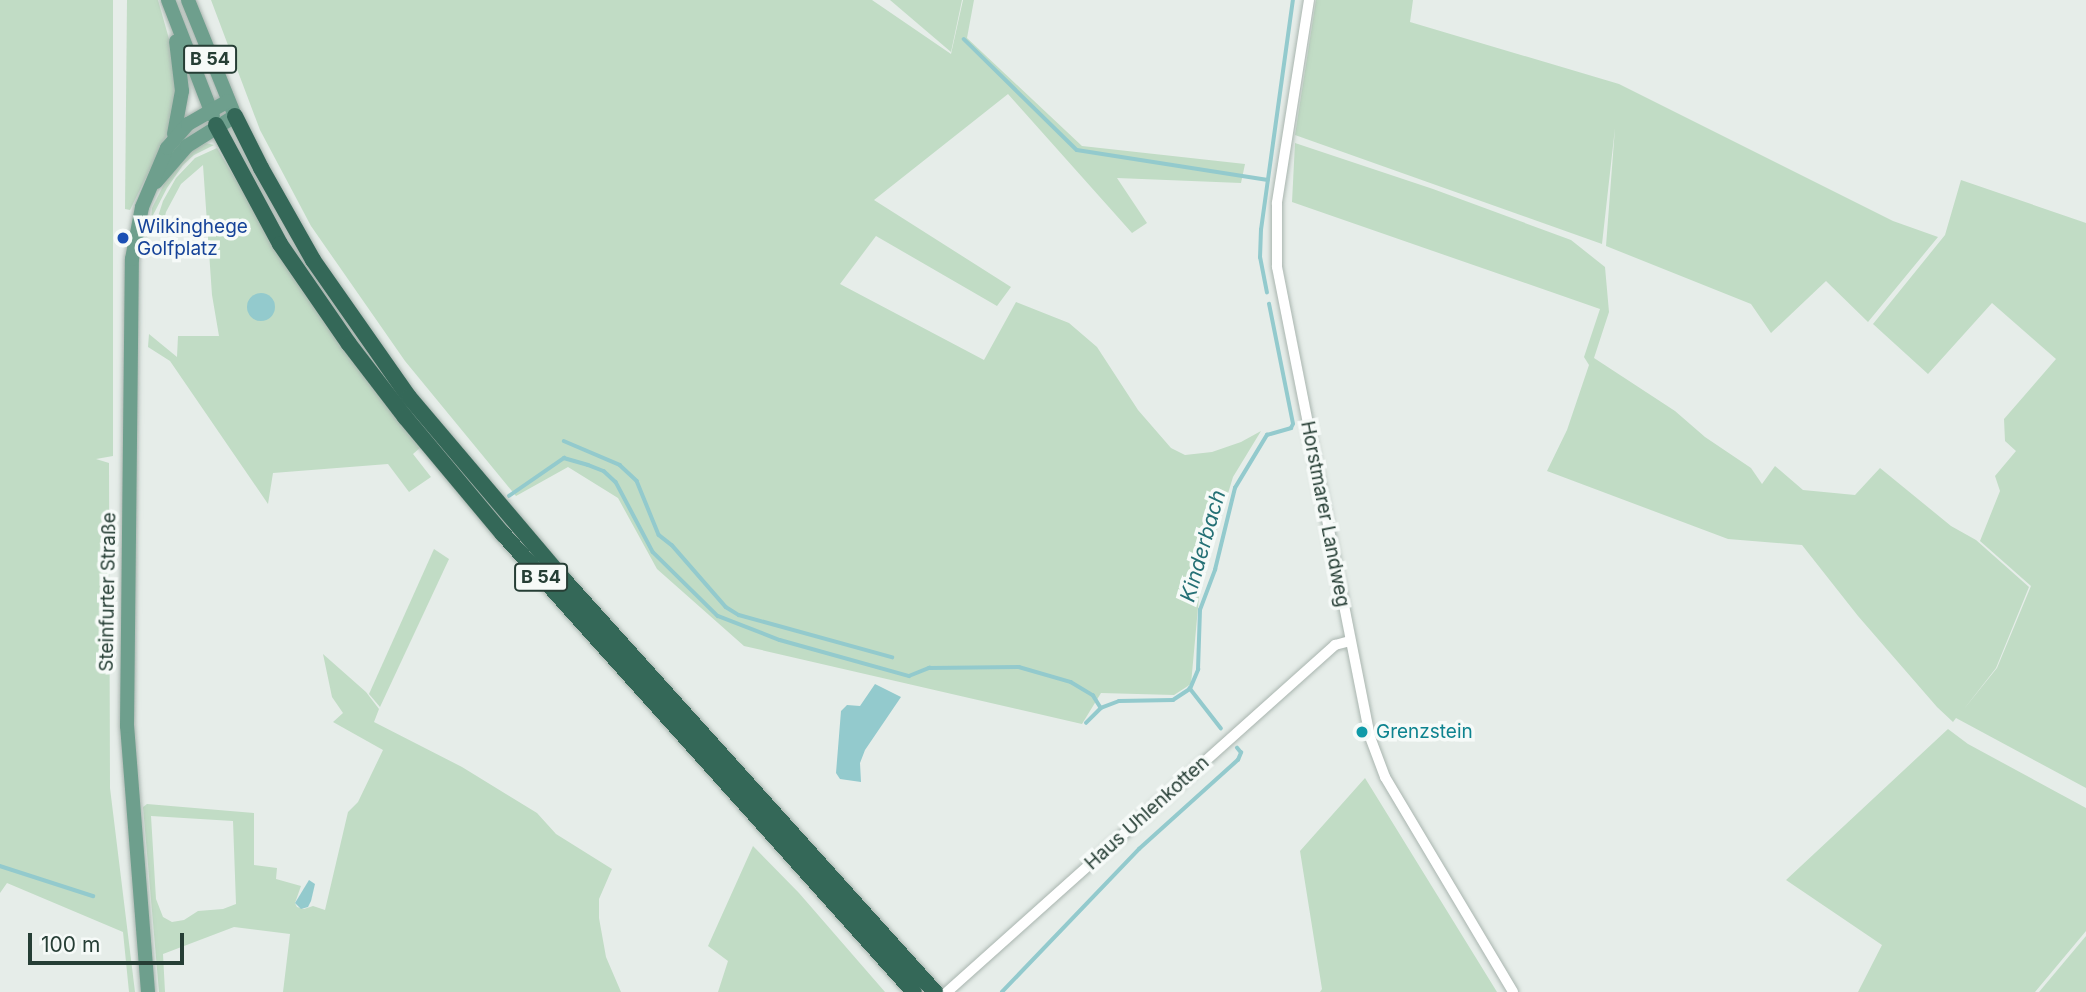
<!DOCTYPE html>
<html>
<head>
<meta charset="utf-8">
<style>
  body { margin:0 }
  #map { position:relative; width:2086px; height:992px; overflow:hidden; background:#e6ede9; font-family:Inter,sans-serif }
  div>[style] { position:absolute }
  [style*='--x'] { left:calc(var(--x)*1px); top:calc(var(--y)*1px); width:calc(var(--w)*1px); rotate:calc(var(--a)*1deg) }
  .green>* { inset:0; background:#c1dcc5 }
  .water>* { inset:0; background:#93cacd }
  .round { border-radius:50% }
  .stream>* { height:3.5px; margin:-1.75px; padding:0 1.75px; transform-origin:1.75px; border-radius:1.75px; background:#93cacd }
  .roads { filter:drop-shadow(0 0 2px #a9b5af) drop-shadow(0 0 2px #a9b5af) }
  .minor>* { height:10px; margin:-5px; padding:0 5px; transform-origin:5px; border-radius:5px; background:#fff }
  .major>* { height:14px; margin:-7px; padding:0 7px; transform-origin:7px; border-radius:7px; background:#6e9f8d }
  .highway>* { height:16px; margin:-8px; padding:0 8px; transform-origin:8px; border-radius:8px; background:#346858 }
  .dots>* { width:19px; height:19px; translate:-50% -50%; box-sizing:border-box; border:4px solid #f6faf8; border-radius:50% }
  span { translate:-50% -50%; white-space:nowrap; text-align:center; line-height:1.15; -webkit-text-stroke:7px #f6faf8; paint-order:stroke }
  .shield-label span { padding:2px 5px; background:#f6faf8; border:2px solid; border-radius:5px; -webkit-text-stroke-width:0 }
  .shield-label { font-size:18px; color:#263e35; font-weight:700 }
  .transit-label { font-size:19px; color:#164399 }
  .left { translate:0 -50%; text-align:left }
  .street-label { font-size:19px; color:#263e35 }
  .culture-label { font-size:19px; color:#0d838f }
  .water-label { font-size:21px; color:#247075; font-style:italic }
  .scale { position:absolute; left:28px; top:933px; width:156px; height:32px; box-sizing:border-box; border:4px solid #263e35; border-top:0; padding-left:9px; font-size:21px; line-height:24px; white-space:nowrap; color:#263e35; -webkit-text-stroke:5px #f6faf8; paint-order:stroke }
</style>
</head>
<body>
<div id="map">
  <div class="green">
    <i style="clip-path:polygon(0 0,113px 0,113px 456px,96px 459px,109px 463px,110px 788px,135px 992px,129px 992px,123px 932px,7px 883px,0 893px)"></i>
    <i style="clip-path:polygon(127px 0,158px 0,171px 46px,178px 90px,170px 129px,130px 210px,125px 209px)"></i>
    <i style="clip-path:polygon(211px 0,872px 0,951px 54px,963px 0,974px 0,967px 38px,1082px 146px,1245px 164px,1241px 183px,1117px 178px,1147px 223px,1132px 233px,1008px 94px,874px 200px,1011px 287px,997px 306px,876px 236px,840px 284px,984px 360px,1016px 302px,1069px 323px,1097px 347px,1138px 410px,1171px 448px,1185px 455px,1212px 452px,1241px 442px,1261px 431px,1233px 477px,1200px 586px,1191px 684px,1174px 695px,1101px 693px,1082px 724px,744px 646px,657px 569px,618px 498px,568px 467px,516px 496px,405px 361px,311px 226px,260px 130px)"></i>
    <i style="clip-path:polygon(890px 0,962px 0,951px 52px)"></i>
    <i style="clip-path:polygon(1316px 0,1413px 0,1410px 22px,1619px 84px,1893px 221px,1938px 237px,1868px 322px,1826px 281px,1771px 333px,1751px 304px,1606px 246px,1615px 128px,1602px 244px,1295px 135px)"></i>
    <i style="clip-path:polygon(206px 143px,214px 145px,194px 155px,183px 165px,167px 188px,151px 219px,152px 208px,166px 180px,189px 152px)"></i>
    <i style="clip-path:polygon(1295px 143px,1433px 189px,1571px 240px,1605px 267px,1609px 312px,1594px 358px,1675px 411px,1705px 437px,1751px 468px,1762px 484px,1775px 466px,1803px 490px,1855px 495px,1880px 468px,1951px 526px,1976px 540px,2029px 587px,1996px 668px,1964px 709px,1997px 668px,2031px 586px,1980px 541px,2000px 491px,1995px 476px,2016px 451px,2005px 441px,2004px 419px,2056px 359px,1992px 303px,1928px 374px,1873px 324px,1945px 235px,1961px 180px,2086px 223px,2086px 788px,1956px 718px,1953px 722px,1937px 707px,1858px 616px,1802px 545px,1728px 539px,1547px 471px,1567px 430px,1589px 365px,1584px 357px,1600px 309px,1292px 202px)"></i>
    <i style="clip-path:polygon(217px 148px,301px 289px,421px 447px,413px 454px,431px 477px,409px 492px,388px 464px,273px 473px,268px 504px,170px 361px,148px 347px,149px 334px,177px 357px,178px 336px,219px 336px,212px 295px,203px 165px,181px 184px,166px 212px,161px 233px,153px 232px,163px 201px,176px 178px,195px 158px)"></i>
    <i style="clip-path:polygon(434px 549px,449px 559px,380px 707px,369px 694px)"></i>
    <i style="clip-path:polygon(evenodd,323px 654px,366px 692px,379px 709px,374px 722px,462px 767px,537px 813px,556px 834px,612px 869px,599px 899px,599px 918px,606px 957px,621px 992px,283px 992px,290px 934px,234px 927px,163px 954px,165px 992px,159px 992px,143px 807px,147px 804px,254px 813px,254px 865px,277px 868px,276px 879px,301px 886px,295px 903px,297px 907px,304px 909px,313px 906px,325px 910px,348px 812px,358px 802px,383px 750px,333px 722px,343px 713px,332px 697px,323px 654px,151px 816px,233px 821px,236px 904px,223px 909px,198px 911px,184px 920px,172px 922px,163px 917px,156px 899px,151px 816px)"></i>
    <i style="clip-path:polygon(1948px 729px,1968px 744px,2086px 808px,2086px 931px,2035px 992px,1858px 992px,1882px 945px,1786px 880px)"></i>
    <i style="clip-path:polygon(1365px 778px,1497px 992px,1320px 992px,1322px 989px,1300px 851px)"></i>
    <i style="clip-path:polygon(753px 846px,799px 893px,885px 992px,718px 992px,728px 961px,708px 946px)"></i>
    <i style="clip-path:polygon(2086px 936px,2086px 992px,2039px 992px)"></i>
  </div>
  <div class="water">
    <i class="round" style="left:247px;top:293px;width:28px;height:28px"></i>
    <i style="clip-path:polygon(875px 684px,901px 697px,865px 750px,860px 763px,861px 782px,840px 779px,836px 773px,841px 711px,847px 705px,860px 706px)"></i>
    <i style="clip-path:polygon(309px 880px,315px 884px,311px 901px,308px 907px,301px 909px,295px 903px)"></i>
  </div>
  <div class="stream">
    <i style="--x:964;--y:39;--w:158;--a:44.5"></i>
    <i style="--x:1077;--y:150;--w:193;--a:8.9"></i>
    <i style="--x:1267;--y:293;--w:36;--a:-101"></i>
    <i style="--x:1260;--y:258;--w:28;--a:-88"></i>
    <i style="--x:1261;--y:230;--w:232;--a:-82.1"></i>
    <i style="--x:564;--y:441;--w:61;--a:23.2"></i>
    <i style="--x:620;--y:465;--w:23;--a:43"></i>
    <i style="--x:637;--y:481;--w:58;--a:67.8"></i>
    <i style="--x:659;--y:535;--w:16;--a:38"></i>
    <i style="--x:672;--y:545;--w:82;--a:48.9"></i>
    <i style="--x:726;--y:607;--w:15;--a:32"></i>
    <i style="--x:739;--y:615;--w:159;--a:15.4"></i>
    <i style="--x:509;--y:496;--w:67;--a:-34.6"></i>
    <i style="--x:564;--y:458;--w:25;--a:16"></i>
    <i style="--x:588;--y:465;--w:17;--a:21"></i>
    <i style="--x:604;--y:471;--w:16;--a:43"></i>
    <i style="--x:616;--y:482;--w:79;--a:62.1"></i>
    <i style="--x:653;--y:552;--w:91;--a:44.6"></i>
    <i style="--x:718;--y:616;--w:66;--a:21.2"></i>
    <i style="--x:780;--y:640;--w:134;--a:15.6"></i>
    <i style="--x:909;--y:676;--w:22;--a:-22"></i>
    <i style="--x:929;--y:668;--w:90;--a:-0.6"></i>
    <i style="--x:1019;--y:667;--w:54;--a:16.1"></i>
    <i style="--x:1071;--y:682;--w:26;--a:31"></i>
    <i style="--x:1093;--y:695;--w:15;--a:58"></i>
    <i style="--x:1086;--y:723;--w:21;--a:-45"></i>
    <i style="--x:1101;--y:708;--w:19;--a:-21"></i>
    <i style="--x:1119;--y:701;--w:54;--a:-1.1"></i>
    <i style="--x:1173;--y:700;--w:20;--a:-33"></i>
    <i style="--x:1221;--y:729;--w:51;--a:-127.8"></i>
    <i style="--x:1190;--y:689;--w:21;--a:-67"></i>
    <i style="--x:1198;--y:670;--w:60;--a:-88.1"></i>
    <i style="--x:1200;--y:610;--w:43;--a:-69.4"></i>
    <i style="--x:1215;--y:570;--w:84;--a:-76.3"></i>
    <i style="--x:1235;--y:488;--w:62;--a:-58.9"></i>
    <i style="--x:1267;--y:435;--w:25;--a:-16"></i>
    <i style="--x:1291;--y:428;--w:4;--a:-63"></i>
    <i style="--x:1293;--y:424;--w:122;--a:-101.3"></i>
    <i style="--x:0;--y:866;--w:98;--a:17.9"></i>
    <i style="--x:1002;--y:992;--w:198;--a:-46.2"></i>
    <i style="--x:1139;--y:849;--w:133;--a:-42"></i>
    <i style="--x:1238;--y:760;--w:8;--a:-67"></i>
    <i style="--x:1241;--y:753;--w:6;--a:-129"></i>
  </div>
  <div class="roads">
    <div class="minor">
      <i style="--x:1309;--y:0;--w:206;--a:99"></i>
      <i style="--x:1277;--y:203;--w:64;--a:90"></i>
      <i style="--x:1277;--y:267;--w:479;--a:78.8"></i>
      <i style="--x:1370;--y:737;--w:43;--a:69.4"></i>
      <i style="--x:1385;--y:777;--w:250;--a:59.2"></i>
      <i style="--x:947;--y:992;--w:521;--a:-41.81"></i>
      <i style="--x:1335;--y:645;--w:16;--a:-15"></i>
    </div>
    <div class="major">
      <i style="--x:168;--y:0;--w:124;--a:68.8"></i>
      <i style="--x:174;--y:134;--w:44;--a:-79.5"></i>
      <i style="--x:182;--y:91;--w:50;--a:-96.8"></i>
      <i style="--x:156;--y:182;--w:48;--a:-49.3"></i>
      <i style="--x:187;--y:146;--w:57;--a:-32"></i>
      <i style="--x:235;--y:116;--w:125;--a:-112.1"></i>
      <i style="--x:148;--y:992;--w:267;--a:-94.5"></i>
      <i style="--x:127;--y:726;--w:467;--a:-89.4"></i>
      <i style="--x:132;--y:259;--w:53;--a:-79.1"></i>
      <i style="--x:142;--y:207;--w:64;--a:-67"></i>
      <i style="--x:167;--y:148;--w:32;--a:-49"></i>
      <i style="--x:188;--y:124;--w:46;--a:-29.9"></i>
    </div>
    <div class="highway">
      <i style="--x:235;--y:116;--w:58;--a:63.4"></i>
      <i style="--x:261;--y:168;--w:106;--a:60.5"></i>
      <i style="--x:313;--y:260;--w:167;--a:55"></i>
      <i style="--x:409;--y:397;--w:241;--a:49.7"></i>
      <i style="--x:565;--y:581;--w:553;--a:48.01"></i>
      <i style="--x:216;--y:125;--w:135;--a:61.7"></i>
      <i style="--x:280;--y:244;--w:121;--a:55.4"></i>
      <i style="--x:349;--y:344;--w:92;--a:52.5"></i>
      <i style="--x:405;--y:417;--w:153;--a:50.1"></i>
      <i style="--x:503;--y:534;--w:615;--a:48.1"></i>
    </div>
  </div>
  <div class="dots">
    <i style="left:123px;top:238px;background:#1a4fb4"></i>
    <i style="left:1362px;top:732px;background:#0f9aa8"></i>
  </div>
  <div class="shield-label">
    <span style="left:210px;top:59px">B 54</span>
    <span style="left:541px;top:577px">B 54</span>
  </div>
  <div class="transit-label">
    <span class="left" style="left:137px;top:238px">Wilkinghege<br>Golfplatz</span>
  </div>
  <div class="street-label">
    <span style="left:1325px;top:514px;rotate:79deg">Horstmarer Landweg</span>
    <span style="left:108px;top:592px;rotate:-89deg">Steinfurter Straße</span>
    <span style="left:1147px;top:813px;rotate:-42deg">Haus Uhlenkotten</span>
  </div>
  <div class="culture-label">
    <span class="left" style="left:1376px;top:732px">Grenzstein</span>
  </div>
  <div class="water-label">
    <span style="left:1203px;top:546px;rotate:-74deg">Kinderbach</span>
  </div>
  <div class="scale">100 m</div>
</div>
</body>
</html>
